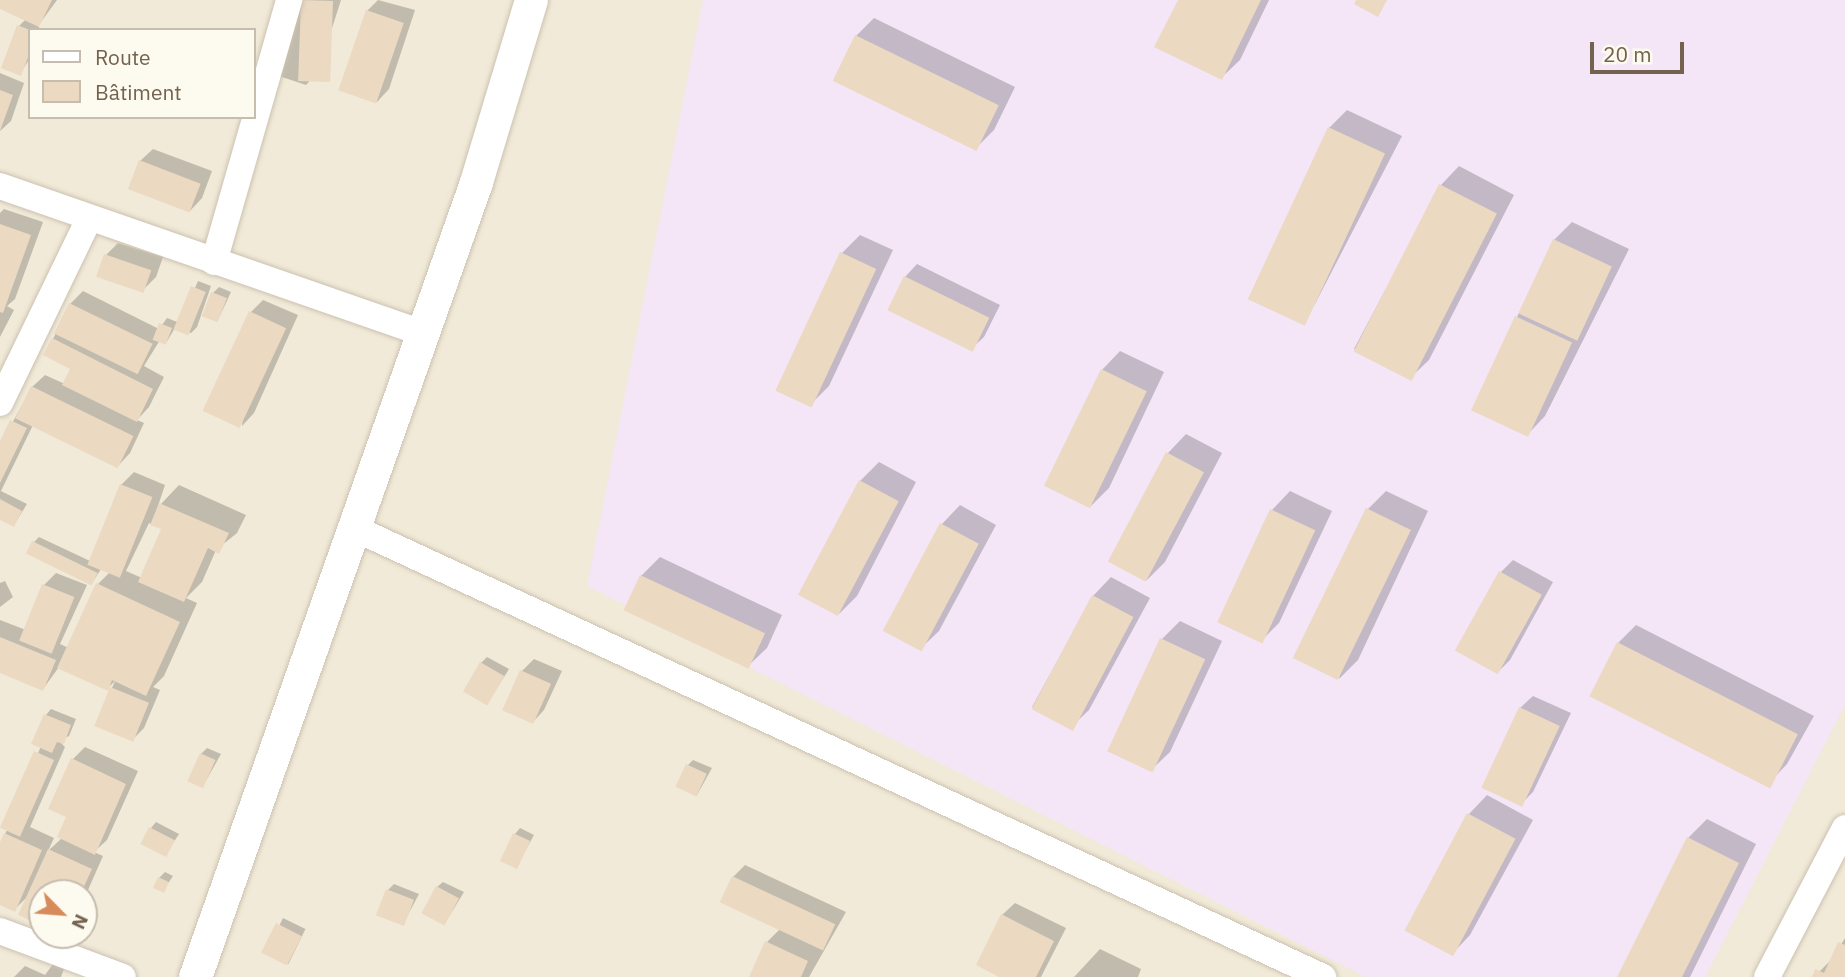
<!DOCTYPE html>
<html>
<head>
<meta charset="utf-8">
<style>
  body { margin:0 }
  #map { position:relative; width:1845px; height:977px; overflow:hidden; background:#faf7e9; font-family:"IBM Plex Sans",sans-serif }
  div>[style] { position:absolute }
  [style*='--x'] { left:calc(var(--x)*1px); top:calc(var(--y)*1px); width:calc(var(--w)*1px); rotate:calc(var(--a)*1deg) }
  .residential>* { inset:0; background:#f1ead8 }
  .education>* { inset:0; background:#f4e6f7 }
  .shadow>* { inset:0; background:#0003; transform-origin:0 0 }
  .building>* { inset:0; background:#ebd9c2; transform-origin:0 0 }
  .roads { filter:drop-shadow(0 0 2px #ccc1b0) drop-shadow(0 0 2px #ccc1b0) }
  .minor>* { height:26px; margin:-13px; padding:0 13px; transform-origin:13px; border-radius:13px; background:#fff }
  .tertiary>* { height:33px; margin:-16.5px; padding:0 16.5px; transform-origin:16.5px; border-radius:16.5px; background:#fff }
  span { translate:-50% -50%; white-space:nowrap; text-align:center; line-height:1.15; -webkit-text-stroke:7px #fdfaef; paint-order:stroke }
  .legend { position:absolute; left:28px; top:28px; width:228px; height:91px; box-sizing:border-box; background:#fdfaef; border:2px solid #c6bdaf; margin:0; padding:9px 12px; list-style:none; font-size:21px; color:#73624f }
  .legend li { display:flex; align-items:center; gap:14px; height:35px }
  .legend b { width:35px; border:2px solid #c6bdaf }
  .north { position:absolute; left:28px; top:879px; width:70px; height:70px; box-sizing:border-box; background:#fdfaef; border:2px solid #c6bdaf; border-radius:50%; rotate:115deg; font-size:19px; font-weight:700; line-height:28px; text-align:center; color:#73624f }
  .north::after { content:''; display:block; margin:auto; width:24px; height:32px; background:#d78b5b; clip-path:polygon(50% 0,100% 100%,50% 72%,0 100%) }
  .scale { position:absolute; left:1590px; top:42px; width:94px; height:32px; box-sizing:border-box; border:4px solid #73624f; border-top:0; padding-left:9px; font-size:21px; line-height:24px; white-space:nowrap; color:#73624f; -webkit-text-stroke:5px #fdfaef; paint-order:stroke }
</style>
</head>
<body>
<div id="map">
  <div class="residential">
    <i style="clip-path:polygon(evenodd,0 0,1845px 0,1845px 977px,0 977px,0 0,30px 30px,254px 30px,254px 117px,30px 117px,30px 30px,0 0,42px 893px,84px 893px,84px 935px,42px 935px,42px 893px)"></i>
  </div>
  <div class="education">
    <i style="clip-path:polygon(703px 0,1845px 0,1845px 705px,1705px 977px,1366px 977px,587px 586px)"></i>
  </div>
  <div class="shadow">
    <i style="clip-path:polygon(0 0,57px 0,38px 26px,41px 30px,30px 30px,30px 58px,20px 74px,19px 26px,26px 19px,0 7px)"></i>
    <i style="clip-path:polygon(303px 0,341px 0,318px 72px,306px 85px,279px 76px)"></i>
    <i style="clip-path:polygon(378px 0,415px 10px,389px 89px,377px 102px,367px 11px)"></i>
    <i style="clip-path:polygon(1180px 0,1269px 0,1240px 60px,1221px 78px)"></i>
    <i style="clip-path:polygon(874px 18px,1015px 87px,994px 130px,975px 149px,856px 36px)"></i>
    <i style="clip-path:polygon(0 73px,24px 83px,11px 121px,0 131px)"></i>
    <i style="clip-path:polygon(1347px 110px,1402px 136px,1315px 304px,1297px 322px,1329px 128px)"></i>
    <i style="clip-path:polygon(153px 149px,212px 171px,202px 198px,190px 211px,140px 161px)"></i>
    <i style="clip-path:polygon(1459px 166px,1514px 195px,1429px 360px,1410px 378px,1354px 349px,1441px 185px)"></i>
    <i style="clip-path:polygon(4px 209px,43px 222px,15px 299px,7px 306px,14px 310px,0 337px,0 213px)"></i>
    <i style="clip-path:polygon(1572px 222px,1629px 249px,1545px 416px,1527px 435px,1517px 317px,1554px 240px)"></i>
    <i style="clip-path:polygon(860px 235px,893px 250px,829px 386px,810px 405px,842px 253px)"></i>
    <i style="clip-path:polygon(118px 243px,163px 257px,156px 277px,144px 289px,106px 255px)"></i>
    <i style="clip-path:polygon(917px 264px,1000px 305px,984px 337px,971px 349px,905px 277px)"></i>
    <i style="clip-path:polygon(198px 281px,211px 286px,197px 327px,191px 333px,175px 328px,166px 343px,160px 340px,144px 366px,164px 377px,149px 407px,137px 420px,144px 423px,130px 453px,118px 466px,33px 425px,1px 491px,27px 504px,14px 525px,0 518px,0 445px,32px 387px,45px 375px,65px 384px,73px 368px,53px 339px,70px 304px,83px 291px,159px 329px,167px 318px,180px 323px)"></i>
    <i style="clip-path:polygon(219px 287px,231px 292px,218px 320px,213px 293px)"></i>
    <i style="clip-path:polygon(263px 300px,298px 315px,254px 413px,242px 426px,251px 312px)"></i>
    <i style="clip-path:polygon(1120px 351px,1164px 372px,1109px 488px,1090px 507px,1102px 370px)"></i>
    <i style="clip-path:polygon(1186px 434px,1222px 453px,1165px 562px,1147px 580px,1111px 561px,1168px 453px)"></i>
    <i style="clip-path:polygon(879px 462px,916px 482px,857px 596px,839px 614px,860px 481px)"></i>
    <i style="clip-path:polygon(evenodd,134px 472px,165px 485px,154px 518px,161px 504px,179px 485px,246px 515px,237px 533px,216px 550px,202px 582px,186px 598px,197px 603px,164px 676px,153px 687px,160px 690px,144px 728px,132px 740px,96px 725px,115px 681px,107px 689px,59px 667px,43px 689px,0 671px,0 620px,26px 630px,44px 585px,56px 573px,87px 585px,60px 644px,69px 648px,98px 584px,110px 572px,101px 569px,92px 583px,34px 542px,39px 537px,90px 561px,121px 485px,134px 472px,149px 523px,164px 529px,142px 578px,126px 571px,149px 523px)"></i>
    <i style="clip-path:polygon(1290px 491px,1332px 511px,1279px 623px,1261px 641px,1219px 622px,1272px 510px)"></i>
    <i style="clip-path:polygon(1386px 491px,1428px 511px,1358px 660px,1339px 679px,1368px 509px)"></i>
    <i style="clip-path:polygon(960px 505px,996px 525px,939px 631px,920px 649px,884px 630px,942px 524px)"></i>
    <i style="clip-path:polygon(660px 557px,782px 615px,767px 648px,748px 666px,641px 576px)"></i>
    <i style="clip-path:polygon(1513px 560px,1553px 582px,1510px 660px,1498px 672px,1501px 572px)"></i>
    <i style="clip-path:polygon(1111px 577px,1150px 598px,1089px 710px,1070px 728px,1032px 707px,1093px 596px)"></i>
    <i style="clip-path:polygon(5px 581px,13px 597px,0 607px,0 583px)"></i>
    <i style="clip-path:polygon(1180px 621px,1222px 641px,1170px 752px,1151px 770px,1162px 639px)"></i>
    <i style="clip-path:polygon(1636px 625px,1814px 716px,1787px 764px,1769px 783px,1618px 643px)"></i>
    <i style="clip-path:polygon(487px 657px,509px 669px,487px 704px,481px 663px)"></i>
    <i style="clip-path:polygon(534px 659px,562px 671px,544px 710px,532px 723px,522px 671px)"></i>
    <i style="clip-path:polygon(1533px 696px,1571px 713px,1533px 792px,1521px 804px,1520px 708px)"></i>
    <i style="clip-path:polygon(51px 709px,76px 719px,69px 736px,59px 741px,65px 747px,30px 827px,54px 838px,48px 851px,62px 838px,68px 816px,72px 760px,85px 747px,138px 771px,107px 840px,94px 852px,103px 856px,84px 899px,84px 893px,42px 893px,42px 924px,28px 896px,14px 910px,0 903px,0 847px,41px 746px,46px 715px)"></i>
    <i style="clip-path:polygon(207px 748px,221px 754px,203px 786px,201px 754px)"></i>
    <i style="clip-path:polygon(693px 760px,712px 768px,697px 795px,688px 765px)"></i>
    <i style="clip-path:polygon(1487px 795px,1533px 820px,1470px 935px,1452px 954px,1406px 929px,1469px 814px)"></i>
    <i style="clip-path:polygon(1707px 819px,1756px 844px,1690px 977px,1619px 977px,1688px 838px)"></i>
    <i style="clip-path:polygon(156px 822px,179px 834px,166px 854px,151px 828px)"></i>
    <i style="clip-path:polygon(520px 828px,534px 835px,517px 866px,515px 834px)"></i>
    <i style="clip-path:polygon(745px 865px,846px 912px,809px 977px,751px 977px,767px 942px,781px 928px,733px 877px)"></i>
    <i style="clip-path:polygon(165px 872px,173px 876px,163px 891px,159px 878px)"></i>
    <i style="clip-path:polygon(443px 882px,464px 892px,445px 923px,437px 887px)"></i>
    <i style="clip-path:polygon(394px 884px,419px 894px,403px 924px,388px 890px)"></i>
    <i style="clip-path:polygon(1015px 903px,1066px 928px,1041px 977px,1003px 977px,1002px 915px)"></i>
    <i style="left:283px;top:918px;width:25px;height:39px;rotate:26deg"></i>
    <i style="clip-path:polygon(1845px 938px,1845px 977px,1814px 977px,1832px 959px)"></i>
    <i style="clip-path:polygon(1100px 949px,1141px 969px,1138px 977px,1074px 977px)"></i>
    <i style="clip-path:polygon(53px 964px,64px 969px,61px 977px,14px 977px,25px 966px,45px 975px)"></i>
  </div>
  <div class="building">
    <i style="clip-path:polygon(0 0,52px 0,39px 27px,0 9px)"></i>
    <i style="left:301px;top:0;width:32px;height:81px;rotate:2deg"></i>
    <i style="clip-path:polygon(1178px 0,1261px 0,1222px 80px,1154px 47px)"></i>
    <i style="clip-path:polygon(1356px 0,1387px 0,1378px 17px,1354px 4px)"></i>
    <i style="left:366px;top:10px;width:40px;height:85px;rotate:19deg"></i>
    <i style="clip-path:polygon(17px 25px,30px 30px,30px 52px,21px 76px,1px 68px)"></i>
    <i style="left:855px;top:35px;width:160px;height:51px;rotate:26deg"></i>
    <i style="clip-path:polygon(0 90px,13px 95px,0 131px)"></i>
    <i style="left:1328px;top:127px;width:63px;height:190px;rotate:25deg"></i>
    <i style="left:139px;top:160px;width:66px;height:31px;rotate:21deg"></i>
    <i style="left:1439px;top:184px;width:65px;height:188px;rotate:27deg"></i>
    <i style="clip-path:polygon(0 224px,31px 235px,3px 313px,0 312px)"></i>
    <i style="left:1553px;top:239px;width:65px;height:82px;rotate:25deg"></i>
    <i style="left:840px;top:252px;width:40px;height:153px;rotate:25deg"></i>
    <i style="left:104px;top:254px;width:50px;height:24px;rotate:19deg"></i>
    <i style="left:904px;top:276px;width:95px;height:38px;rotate:26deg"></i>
    <i style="left:191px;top:286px;width:16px;height:47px;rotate:22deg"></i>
    <i style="left:211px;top:292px;width:17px;height:26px;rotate:21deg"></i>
    <i style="left:69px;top:303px;width:93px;height:34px;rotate:26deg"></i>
    <i style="left:249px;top:311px;width:41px;height:110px;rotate:25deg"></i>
    <i style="left:1515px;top:316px;width:63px;height:104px;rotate:25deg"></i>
    <i style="left:159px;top:323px;width:14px;height:18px;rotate:21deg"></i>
    <i style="clip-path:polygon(52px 338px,153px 389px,137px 422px,62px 385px,70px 369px,43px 355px)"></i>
    <i style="left:1101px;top:369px;width:51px;height:130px;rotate:26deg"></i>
    <i style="left:31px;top:386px;width:114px;height:36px;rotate:26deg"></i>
    <i style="clip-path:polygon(10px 420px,27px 428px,0 483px,0 441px)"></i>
    <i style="left:1166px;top:452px;width:43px;height:124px;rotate:28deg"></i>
    <i style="left:859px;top:480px;width:45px;height:130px;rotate:28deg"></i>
    <i style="left:120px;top:484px;width:35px;height:87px;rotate:22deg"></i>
    <i style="clip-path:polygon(0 499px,22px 511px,14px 527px,0 520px)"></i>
    <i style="clip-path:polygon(159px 503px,229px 533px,219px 554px,208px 548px,184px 602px,138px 582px,161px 529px,150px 525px)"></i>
    <i style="left:1366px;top:508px;width:50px;height:167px;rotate:26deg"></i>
    <i style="left:1270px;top:509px;width:50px;height:125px;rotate:25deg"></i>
    <i style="left:940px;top:523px;width:44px;height:122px;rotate:28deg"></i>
    <i style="left:32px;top:541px;width:73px;height:14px;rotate:26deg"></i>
    <i style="left:1499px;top:571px;width:49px;height:91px;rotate:29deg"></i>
    <i style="left:640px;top:575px;width:138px;height:39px;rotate:25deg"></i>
    <i style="clip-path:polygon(96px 583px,180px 622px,146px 696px,112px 680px,108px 691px,57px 668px)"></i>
    <i style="left:42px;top:584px;width:35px;height:61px;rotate:22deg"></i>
    <i style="left:1092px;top:595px;width:47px;height:129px;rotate:28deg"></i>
    <i style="clip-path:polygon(0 637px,56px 660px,43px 691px,0 673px)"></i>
    <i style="left:1160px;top:638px;width:50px;height:125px;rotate:25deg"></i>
    <i style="left:1617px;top:642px;width:203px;height:61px;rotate:27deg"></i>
    <i style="left:480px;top:662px;width:28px;height:34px;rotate:30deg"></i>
    <i style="left:520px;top:670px;width:34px;height:44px;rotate:24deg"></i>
    <i style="left:110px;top:687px;width:42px;height:42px;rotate:22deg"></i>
    <i style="left:1519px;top:707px;width:45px;height:89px;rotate:25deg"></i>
    <i style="clip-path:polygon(44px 714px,71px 725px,64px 744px,57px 742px,52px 753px,31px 744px)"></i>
    <i style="left:34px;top:751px;width:22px;height:84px;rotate:24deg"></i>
    <i style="left:200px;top:753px;width:17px;height:31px;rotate:24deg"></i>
    <i style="clip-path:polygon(71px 758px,126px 784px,95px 855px,57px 837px,66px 817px,48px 809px)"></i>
    <i style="left:686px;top:764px;width:23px;height:25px;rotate:25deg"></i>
    <i style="left:1467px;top:813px;width:55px;height:133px;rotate:28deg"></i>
    <i style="left:149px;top:827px;width:29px;height:19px;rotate:27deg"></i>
    <i style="clip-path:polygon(4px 833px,42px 850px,15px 912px,0 905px,0 842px)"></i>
    <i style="left:513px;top:833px;width:19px;height:31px;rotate:25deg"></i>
    <i style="clip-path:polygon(1687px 837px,1739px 863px,1682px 977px,1617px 977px)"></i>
    <i style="clip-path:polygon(48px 849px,92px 869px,81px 893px,42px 893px,42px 926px,18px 915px)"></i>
    <i style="left:732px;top:876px;width:114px;height:29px;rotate:25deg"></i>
    <i style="left:158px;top:877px;width:12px;height:12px;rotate:24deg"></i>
    <i style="left:436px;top:886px;width:26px;height:31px;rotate:28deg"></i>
    <i style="left:386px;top:889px;width:30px;height:28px;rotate:21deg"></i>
    <i style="clip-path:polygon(1001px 914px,1054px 941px,1036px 977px,999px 977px,976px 965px)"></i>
    <i style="left:276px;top:923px;width:29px;height:33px;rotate:27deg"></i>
    <i style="clip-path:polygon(765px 941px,808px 961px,801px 977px,749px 977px)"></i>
    <i style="clip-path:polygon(1838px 942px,1845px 945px,1845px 977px,1812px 977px,1815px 969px,1824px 973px)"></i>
  </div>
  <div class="roads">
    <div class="minor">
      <i style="--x:0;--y:186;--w:445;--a:19.2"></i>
      <i style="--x:214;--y:262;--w:273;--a:-74"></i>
      <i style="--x:0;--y:403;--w:204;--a:-64.2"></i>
      <i style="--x:356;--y:529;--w:1066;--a:24.86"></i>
      <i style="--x:0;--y:931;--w:131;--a:20.5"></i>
      <i style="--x:1767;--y:977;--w:168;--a:-62.4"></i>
    </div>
    <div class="tertiary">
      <i style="--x:195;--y:977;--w:843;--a:-70.53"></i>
      <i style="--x:476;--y:182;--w:190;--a:-73.2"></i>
    </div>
  </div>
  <ul class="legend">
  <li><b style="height:9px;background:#fff"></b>Route</li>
  <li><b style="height:19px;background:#ebd9c2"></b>Bâtiment</li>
  </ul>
  <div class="north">N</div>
  <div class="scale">20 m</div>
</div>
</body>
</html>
